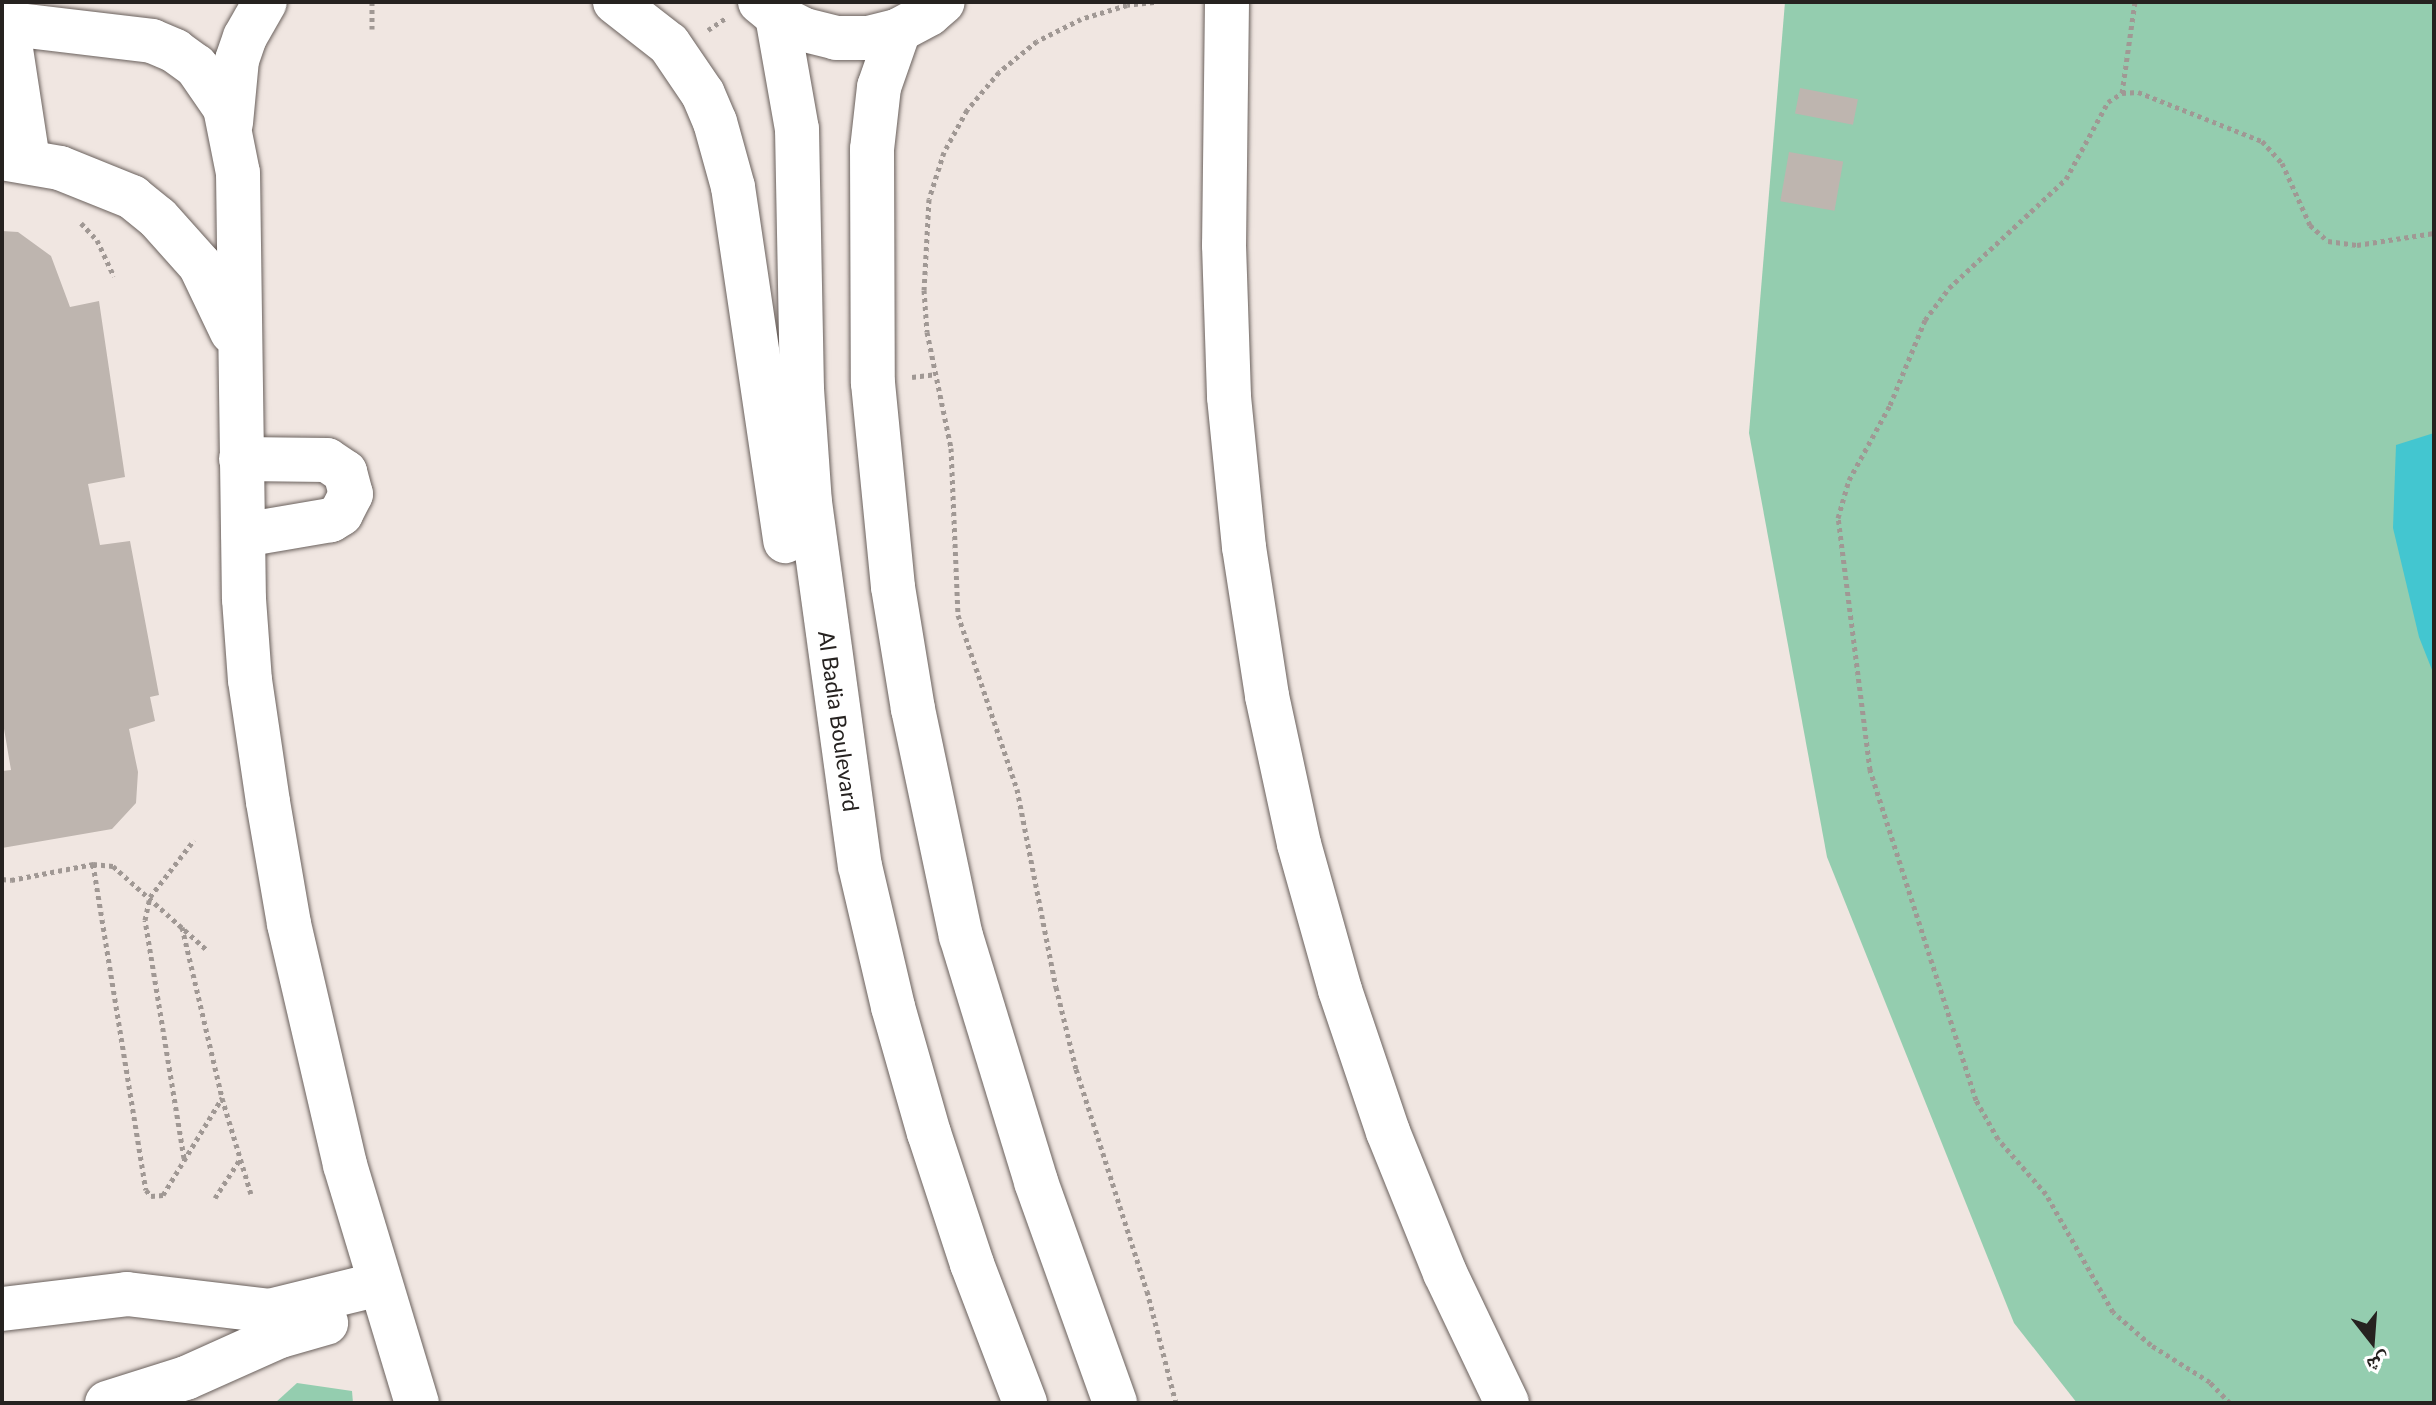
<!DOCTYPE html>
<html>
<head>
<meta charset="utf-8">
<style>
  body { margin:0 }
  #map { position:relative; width:2436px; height:1405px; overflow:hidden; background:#f0e6e1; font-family:Lato,"Noto Naskh Arabic",sans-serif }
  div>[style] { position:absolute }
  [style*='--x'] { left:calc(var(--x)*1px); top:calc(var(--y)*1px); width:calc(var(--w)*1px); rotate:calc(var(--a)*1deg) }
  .green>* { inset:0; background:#94cdaf }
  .water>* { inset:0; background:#43c6d0 }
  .building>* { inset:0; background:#beb5af; transform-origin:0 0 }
  .path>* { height:5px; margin-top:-2.5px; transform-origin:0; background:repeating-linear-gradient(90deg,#a09894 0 4px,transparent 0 8px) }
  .roads { filter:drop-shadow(0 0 2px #6a615d) drop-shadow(0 0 2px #6a615d) }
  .minor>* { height:44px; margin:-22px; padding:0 22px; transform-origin:22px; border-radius:22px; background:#fff }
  span { translate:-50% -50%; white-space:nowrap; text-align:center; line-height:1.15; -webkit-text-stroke:6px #fff; paint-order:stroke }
  .street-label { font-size:22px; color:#262220 }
  .frame { position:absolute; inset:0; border:4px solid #262220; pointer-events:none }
  .north { position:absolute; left:2332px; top:1301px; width:80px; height:80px; -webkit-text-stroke:6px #fff; paint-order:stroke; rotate:163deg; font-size:22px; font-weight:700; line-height:32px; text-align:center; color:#262220 }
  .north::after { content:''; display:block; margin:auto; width:28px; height:36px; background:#262220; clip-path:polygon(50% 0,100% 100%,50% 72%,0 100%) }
</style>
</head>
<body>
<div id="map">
  <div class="green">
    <i style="clip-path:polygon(1785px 2px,2434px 2px,2434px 1403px,2077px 1403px,2014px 1323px,1827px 857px,1749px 433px)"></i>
    <i style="clip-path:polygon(297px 1383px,352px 1391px,353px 1403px,275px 1403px)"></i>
  </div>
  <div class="water">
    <i style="clip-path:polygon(2434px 433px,2434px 675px,2419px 637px,2393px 528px,2396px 445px)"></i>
  </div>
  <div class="building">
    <i style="left:1800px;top:88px;width:59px;height:26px;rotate:11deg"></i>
    <i style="left:1789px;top:152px;width:55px;height:50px;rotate:10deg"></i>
    <i style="clip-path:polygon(2px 231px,18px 232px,51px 256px,70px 307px,99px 301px,125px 477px,88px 484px,100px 545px,130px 541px,159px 695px,150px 697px,155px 721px,129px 729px,138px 772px,136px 803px,112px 829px,2px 848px,2px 771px,11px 770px,2px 717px)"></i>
  </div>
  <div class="path">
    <i style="--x:1154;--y:2;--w:27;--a:174"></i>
    <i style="--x:1127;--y:5;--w:48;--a:163.1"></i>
    <i style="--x:1081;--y:19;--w:49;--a:153.4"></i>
    <i style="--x:1037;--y:41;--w:49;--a:140.8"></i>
    <i style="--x:999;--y:72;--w:50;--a:130.1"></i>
    <i style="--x:967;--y:110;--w:48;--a:118.7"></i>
    <i style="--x:944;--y:152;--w:49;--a:107.7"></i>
    <i style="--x:929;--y:199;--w:91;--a:93.1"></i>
    <i style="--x:924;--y:290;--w:42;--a:85.9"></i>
    <i style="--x:927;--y:332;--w:118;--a:78.3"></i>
    <i style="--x:951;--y:448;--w:167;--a:87.6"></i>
    <i style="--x:958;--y:615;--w:184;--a:71.3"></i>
    <i style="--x:1017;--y:789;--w:202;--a:78.9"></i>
    <i style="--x:1056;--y:987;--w:84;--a:76.3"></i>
    <i style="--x:1076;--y:1069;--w:233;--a:72.3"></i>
    <i style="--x:1147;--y:1291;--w:116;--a:75.5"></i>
    <i style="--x:372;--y:29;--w:27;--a:-90"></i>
    <i style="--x:708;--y:30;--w:22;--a:-34"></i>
    <i style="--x:2122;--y:93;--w:92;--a:-81.9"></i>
    <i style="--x:81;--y:223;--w:23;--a:47"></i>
    <i style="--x:97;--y:240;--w:40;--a:65"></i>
    <i style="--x:912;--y:377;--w:23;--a:-7"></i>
    <i style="--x:93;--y:864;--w:330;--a:80.8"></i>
    <i style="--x:146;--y:1190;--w:8;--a:50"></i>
    <i style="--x:151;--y:1196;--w:12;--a:-5"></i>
    <i style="--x:163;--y:1195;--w:114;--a:-58.7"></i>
    <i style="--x:2;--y:879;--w:9;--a:6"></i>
    <i style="--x:11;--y:880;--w:84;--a:-11"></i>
    <i style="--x:93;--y:864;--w:20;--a:6"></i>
    <i style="--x:113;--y:866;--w:127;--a:41.8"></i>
    <i style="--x:182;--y:927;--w:176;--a:76.8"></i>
    <i style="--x:222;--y:1098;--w:100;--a:73.2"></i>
    <i style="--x:184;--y:1158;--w:241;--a:-99.3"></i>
    <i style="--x:145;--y:920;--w:24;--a:-78"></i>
    <i style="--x:150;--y:897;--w:72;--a:-52.3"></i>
    <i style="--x:215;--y:1198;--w:46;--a:-57.3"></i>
    <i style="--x:2230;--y:1403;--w:29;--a:-134"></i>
    <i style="--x:2210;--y:1382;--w:70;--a:-147.9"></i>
    <i style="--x:2151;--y:1345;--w:50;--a:-139"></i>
    <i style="--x:2113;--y:1312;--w:136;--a:-119.6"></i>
    <i style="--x:2046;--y:1194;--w:73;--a:-131.1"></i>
    <i style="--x:1998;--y:1139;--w:45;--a:-119.4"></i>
    <i style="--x:1976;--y:1100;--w:347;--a:-107.8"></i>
    <i style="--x:1870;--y:770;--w:254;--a:-97.2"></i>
    <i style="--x:1838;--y:518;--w:40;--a:-74"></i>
    <i style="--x:1849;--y:480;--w:85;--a:-61.3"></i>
    <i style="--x:1890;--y:405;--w:92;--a:-67.6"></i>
    <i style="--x:1925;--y:320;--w:40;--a:-53"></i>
    <i style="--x:1949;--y:288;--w:160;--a:-43"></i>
    <i style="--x:2066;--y:179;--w:88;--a:-61.4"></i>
    <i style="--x:2108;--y:102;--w:17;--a:-33"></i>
    <i style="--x:2122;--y:93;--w:16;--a:-4"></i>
    <i style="--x:2138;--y:92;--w:133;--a:21.6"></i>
    <i style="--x:2262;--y:141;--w:30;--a:48"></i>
    <i style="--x:2282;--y:163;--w:68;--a:65.7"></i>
    <i style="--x:2310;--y:225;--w:24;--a:42"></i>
    <i style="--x:2328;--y:241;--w:29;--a:8"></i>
    <i style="--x:2357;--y:245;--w:78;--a:-8.9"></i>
  </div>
  <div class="roads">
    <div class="minor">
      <i style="--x:615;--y:2;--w:68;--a:37.9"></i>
      <i style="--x:669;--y:44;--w:60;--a:55.8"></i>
      <i style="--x:703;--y:94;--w:30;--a:67"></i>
      <i style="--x:715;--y:122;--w:67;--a:74.5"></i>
      <i style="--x:733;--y:187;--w:358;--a:81.6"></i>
      <i style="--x:760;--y:2;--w:22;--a:39"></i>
      <i style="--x:777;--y:16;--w:31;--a:27"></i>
      <i style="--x:805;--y:30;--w:32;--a:14"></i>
      <i style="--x:836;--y:38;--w:32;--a:0"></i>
      <i style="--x:868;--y:38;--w:32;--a:-14"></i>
      <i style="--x:899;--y:30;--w:34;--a:-28"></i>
      <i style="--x:929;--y:14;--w:18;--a:-41"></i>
      <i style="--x:1227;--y:2;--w:243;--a:90.7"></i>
      <i style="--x:1224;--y:245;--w:152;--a:88.1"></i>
      <i style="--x:1229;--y:397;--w:151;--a:84.3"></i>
      <i style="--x:1244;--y:547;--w:151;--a:81.2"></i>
      <i style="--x:1267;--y:696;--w:151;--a:77.8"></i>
      <i style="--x:1299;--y:844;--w:152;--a:74.3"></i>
      <i style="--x:1340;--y:990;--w:150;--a:71.3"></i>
      <i style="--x:1388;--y:1132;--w:152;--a:68"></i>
      <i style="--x:1445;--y:1273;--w:144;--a:64.5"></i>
      <i style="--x:777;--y:16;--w:115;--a:80"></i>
      <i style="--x:797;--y:129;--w:260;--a:88.9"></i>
      <i style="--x:802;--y:389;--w:113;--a:86"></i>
      <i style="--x:810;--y:502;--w:367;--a:82.2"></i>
      <i style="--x:860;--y:866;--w:145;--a:76.8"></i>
      <i style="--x:893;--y:1007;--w:131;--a:74.1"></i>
      <i style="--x:929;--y:1133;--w:138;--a:71.8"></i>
      <i style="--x:972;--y:1264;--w:149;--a:69.1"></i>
      <i style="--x:2;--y:23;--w:151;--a:6.8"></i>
      <i style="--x:152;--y:41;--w:25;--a:23"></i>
      <i style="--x:175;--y:51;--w:26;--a:36"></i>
      <i style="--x:196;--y:66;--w:51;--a:55.4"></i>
      <i style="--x:225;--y:108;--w:66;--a:78.7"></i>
      <i style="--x:238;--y:173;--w:426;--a:89.2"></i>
      <i style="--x:244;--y:599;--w:81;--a:85.8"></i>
      <i style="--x:250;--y:680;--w:123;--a:81.6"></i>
      <i style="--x:268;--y:802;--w:124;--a:80.2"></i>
      <i style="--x:289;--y:924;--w:247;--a:76.9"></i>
      <i style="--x:345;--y:1165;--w:249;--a:73.2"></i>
      <i style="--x:7;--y:23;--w:139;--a:81.3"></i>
      <i style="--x:899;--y:30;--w:60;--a:109.3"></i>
      <i style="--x:879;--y:87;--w:62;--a:96.4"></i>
      <i style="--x:872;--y:149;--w:234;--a:89.8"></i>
      <i style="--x:873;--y:383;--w:205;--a:84.4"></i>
      <i style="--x:893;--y:587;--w:124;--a:80.7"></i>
      <i style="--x:913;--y:709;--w:232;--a:78.1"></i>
      <i style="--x:961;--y:936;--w:257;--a:73"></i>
      <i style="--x:1036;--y:1182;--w:235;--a:70.3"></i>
      <i style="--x:231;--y:123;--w:63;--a:-84.6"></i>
      <i style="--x:237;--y:60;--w:24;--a:-71"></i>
      <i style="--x:245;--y:37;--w:40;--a:-60.3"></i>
      <i style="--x:2;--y:158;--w:59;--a:9.8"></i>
      <i style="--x:60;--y:168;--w:78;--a:21.9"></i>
      <i style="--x:132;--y:197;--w:33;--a:39"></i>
      <i style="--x:158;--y:218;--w:63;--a:48.2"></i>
      <i style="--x:200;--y:265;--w:74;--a:64.5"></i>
      <i style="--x:241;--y:459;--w:86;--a:0.7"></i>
      <i style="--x:327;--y:460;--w:22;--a:34"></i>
      <i style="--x:345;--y:472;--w:23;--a:75"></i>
      <i style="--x:351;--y:494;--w:22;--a:117"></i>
      <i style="--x:341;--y:514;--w:12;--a:149"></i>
      <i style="--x:331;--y:520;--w:89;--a:170.3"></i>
      <i style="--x:2;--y:1309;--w:126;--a:-6.8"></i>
      <i style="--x:127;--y:1294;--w:143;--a:6.8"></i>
      <i style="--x:269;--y:1311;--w:113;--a:-13.8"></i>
      <i style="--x:107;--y:1403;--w:83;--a:-17.6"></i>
      <i style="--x:186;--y:1378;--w:103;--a:-24.1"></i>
      <i style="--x:280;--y:1336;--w:48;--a:-15.8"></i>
    </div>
  </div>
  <div class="street-label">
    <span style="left:839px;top:721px;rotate:82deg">Al Badia Boulevard</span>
  </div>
  <div class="frame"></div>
  <div class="north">ش</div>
</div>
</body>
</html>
